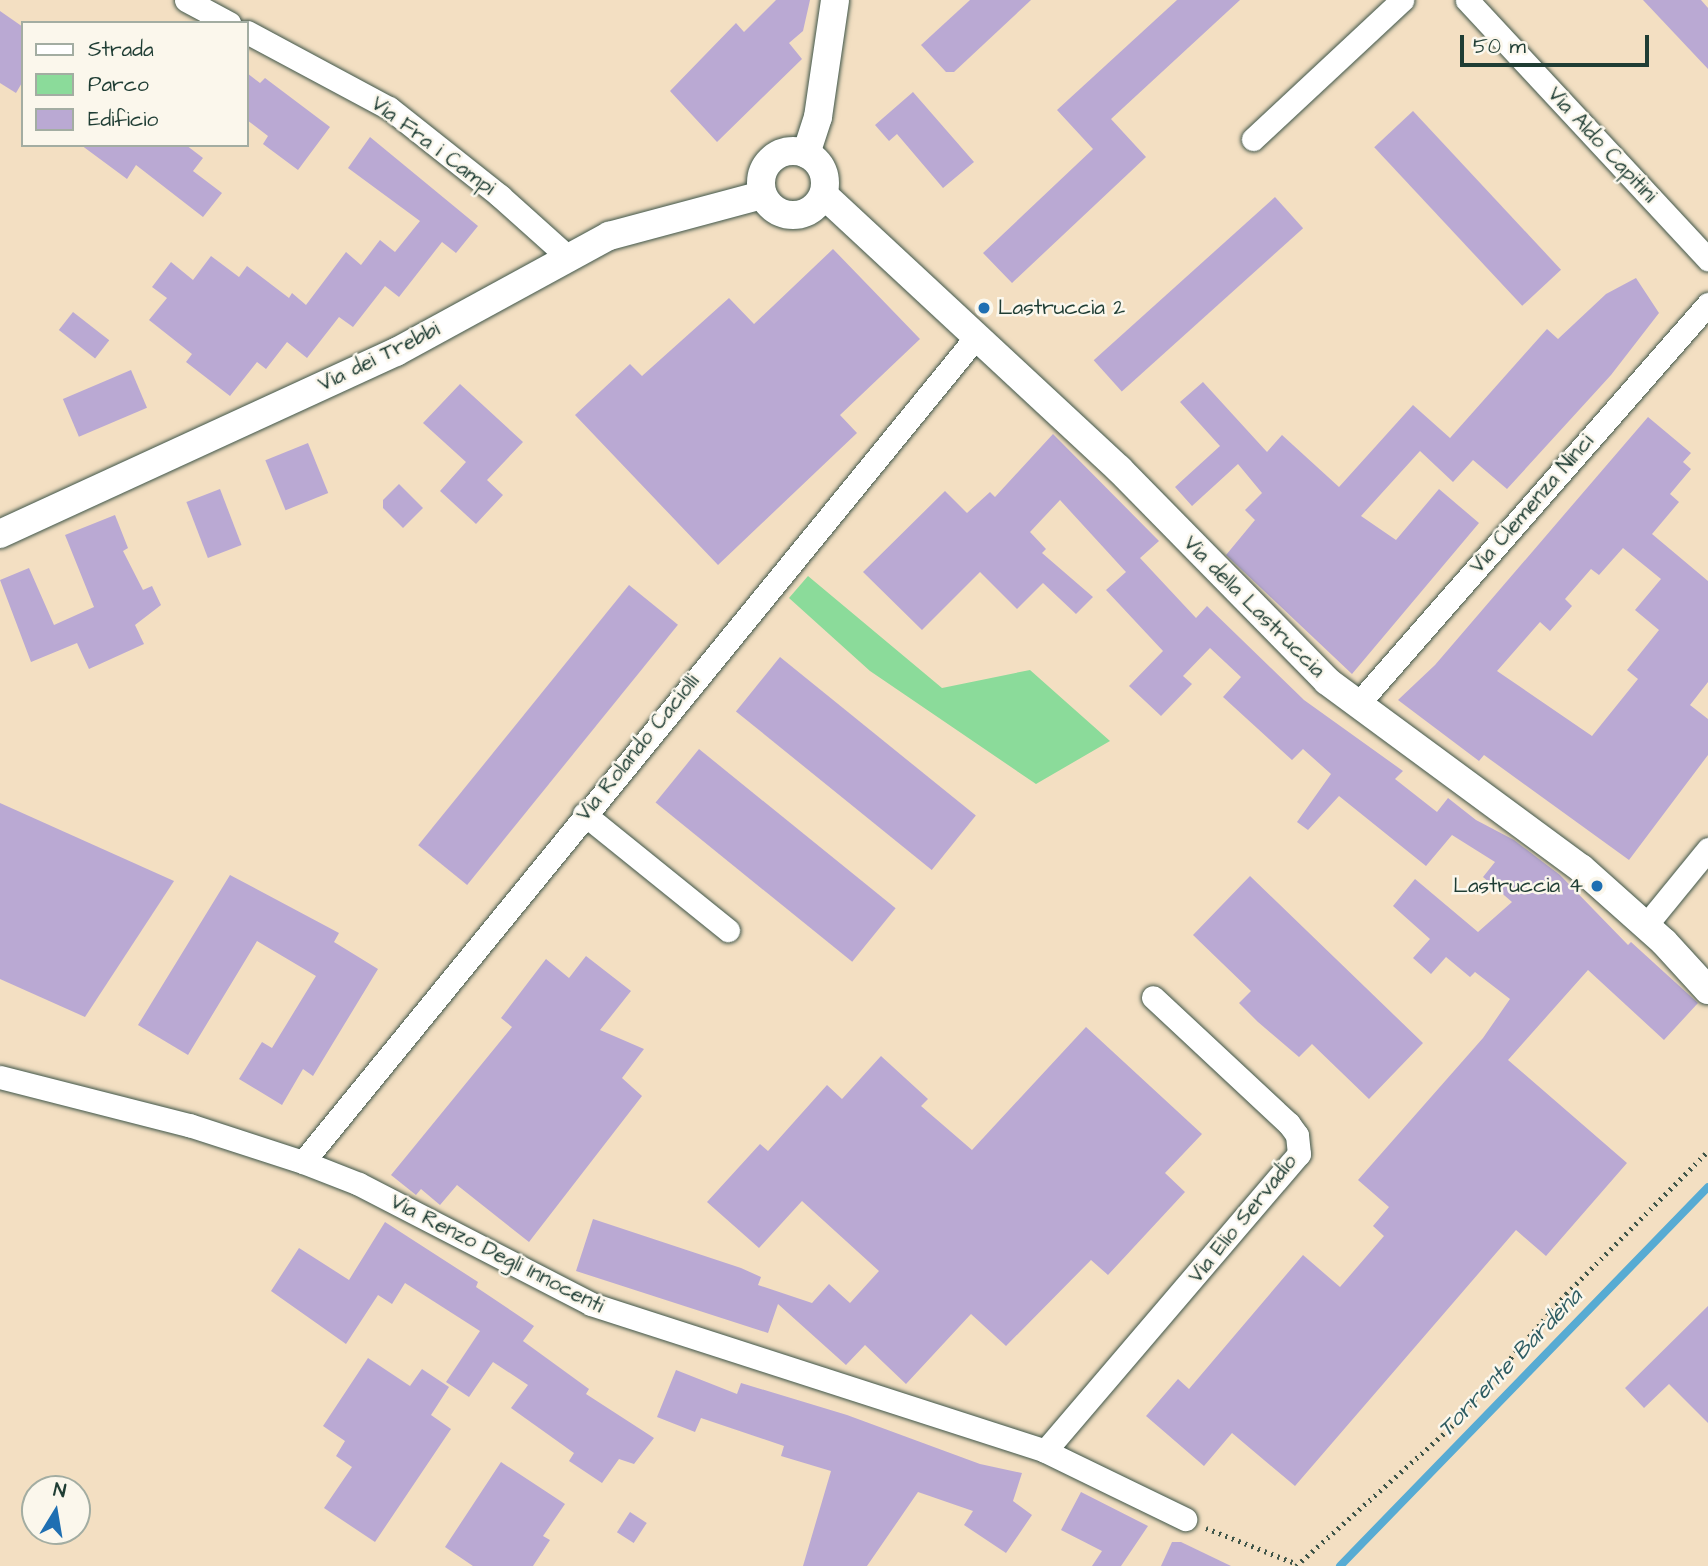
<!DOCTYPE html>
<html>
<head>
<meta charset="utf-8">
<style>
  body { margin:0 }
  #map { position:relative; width:1708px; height:1566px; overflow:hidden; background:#f3dfc2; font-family:"Architects Daughter",sans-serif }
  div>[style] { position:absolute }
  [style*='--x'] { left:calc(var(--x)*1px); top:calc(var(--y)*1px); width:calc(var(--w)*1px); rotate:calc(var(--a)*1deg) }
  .green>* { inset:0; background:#8bdb9a }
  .stream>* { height:8px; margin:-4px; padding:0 4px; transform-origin:4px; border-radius:4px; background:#57abd3 }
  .building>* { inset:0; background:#baa9d3; transform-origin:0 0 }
  .path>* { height:4.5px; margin-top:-2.25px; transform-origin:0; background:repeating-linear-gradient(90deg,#3f5549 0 2px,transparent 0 7px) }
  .roads { filter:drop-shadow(0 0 2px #3f5549) drop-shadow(0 0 2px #3f5549) }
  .minor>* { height:23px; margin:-11.5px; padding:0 11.5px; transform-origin:11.5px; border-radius:11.5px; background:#fff }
  .tertiary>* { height:28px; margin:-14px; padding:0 14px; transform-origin:14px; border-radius:14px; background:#fff }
  .tertiary>.ring { margin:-14px; padding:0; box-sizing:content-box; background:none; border:28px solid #fff; border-radius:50% }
  .dots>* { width:19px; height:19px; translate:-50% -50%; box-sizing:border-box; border:4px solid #fbf7ec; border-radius:50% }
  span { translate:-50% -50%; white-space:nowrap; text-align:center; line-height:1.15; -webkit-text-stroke:5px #fbf7ec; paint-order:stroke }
  .street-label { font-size:21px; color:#1f3d34 }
  .poi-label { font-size:21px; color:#1f3d34 }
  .left { translate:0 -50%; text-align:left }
  .right { translate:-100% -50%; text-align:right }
  .water-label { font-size:23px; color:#305e64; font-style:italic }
  .legend { position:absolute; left:21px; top:21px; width:228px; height:126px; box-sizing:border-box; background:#fbf7ec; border:2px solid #a3ada2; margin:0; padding:9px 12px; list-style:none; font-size:21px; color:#1f3d34 }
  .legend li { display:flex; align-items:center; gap:14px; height:35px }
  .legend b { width:35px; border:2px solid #a3ada2 }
  .north { position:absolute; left:21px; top:1475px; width:70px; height:70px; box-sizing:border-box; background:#fbf7ec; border:2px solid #a3ada2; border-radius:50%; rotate:11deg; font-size:19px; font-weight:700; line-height:28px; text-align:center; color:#1f3d34 }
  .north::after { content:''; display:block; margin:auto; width:24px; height:32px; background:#1f6fb2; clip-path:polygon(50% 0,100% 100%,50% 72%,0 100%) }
  .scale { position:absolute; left:1460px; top:35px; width:189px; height:32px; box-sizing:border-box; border:4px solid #1f3d34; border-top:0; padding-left:9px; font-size:21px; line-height:24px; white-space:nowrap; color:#1f3d34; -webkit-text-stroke:5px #fbf7ec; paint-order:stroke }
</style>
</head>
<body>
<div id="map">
  <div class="green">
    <i style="clip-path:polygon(808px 576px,942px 688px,1030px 670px,1110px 741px,1036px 784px,870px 671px,789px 598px)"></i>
  </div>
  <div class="stream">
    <i style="--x:1340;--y:1566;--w:528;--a:-45.84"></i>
  </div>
  <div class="building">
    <i style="clip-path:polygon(776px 0,810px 0,803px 31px,789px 43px,802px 59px,717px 142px,670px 91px,736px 23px,744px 32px)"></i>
    <i style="clip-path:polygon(970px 0,1031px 0,954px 72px,946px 72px,921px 45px)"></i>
    <i style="clip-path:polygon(1177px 0,1240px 0,1111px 119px,1146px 157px,1012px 283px,983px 253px,1093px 149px,1057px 110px)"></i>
    <i style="clip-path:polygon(1643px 0,1701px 0,1708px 8px,1708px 69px)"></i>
    <i style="clip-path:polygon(0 11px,23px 27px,23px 81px,16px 93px,0 83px)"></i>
    <i style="clip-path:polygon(247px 73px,260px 83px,265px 78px,330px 127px,298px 170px,263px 144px,268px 136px,247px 120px)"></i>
    <i style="clip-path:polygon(913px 92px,974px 162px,943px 188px,897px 134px,889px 141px,875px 125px)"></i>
    <i style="left:1413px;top:111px;width:217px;height:53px;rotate:47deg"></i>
    <i style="clip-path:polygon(370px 137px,478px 226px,456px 253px,442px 242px,399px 297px,385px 286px,353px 327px,339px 317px,307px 358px,287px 342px,266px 369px,257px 362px,230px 396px,186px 362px,192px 354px,149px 320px,167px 298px,152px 287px,171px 262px,193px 280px,211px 256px,239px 277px,247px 266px,289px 298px,292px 293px,306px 305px,346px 252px,361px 265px,380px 240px,395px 252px,420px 221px,348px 168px)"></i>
    <i style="clip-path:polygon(81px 145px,186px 145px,203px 158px,193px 171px,222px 193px,203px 217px,136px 165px,127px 179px)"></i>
    <i style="left:1275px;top:197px;width:42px;height:244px;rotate:48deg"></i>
    <i style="clip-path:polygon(833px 249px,920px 339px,840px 415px,857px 433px,718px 565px,575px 415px,630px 364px,642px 376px,729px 298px,754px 324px)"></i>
    <i style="clip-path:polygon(1636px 278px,1659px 313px,1611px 375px,1507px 489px,1473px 460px,1453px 482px,1420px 451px,1361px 516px,1396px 540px,1439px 489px,1479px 523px,1352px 674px,1226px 555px,1255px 520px,1245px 510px,1262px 493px,1238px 464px,1192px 506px,1175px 487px,1220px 446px,1180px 402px,1203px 382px,1267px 452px,1282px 435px,1339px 487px,1413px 405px,1450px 438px,1547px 329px,1558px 339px,1606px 294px)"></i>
    <i style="left:73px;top:312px;width:46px;height:23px;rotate:38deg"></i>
    <i style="left:131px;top:370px;width:41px;height:74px;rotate:67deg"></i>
    <i style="clip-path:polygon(460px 384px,523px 442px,487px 480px,503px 495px,476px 524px,440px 491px,466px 462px,423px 423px)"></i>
    <i style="clip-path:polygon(evenodd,1648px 417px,1691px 453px,1683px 462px,1691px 469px,1670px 494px,1679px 502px,1652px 534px,1708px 581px,1708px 682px,1690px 705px,1708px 719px,1708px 755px,1629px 860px,1484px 755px,1479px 761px,1398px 700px,1435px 665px,1648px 417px,1623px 548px,1661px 579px,1635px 610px,1659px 630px,1627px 670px,1638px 679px,1592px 736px,1497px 671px,1540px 622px,1550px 631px,1572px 606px,1565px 599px,1591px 569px,1599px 575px,1623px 548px)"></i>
    <i style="clip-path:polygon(1053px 434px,1159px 541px,1140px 558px,1196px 618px,1207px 606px,1304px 700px,1403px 771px,1395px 779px,1437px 812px,1448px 798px,1476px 820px,1514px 840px,1560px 875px,1628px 945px,1631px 942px,1698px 1003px,1664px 1040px,1588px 970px,1508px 1060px,1627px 1163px,1546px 1256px,1516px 1230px,1295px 1486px,1232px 1433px,1204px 1466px,1146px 1416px,1178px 1379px,1189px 1389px,1303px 1255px,1340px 1287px,1384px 1236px,1373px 1226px,1389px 1207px,1358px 1180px,1483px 1038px,1510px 999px,1475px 972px,1470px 977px,1446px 957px,1431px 974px,1413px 958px,1430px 939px,1393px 906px,1415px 879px,1478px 932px,1512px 902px,1483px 877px,1495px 862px,1452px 835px,1426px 866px,1339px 796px,1308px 830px,1297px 822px,1331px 774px,1303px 749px,1292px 760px,1223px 697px,1241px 677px,1210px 648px,1183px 676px,1192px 684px,1161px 716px,1129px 686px,1163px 651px,1106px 590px,1126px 572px,1060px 500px,1030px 532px,1046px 549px,1042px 553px,1093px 597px,1076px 614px,1043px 583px,1017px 609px,980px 572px,922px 630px,863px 572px,945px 491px,967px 513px,990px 492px,995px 497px)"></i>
    <i style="left:308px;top:443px;width:54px;height:46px;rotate:68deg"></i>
    <i style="clip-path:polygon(399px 484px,423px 508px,403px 528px,383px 508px,383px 500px)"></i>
    <i style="left:220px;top:489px;width:60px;height:36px;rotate:69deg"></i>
    <i style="clip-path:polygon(115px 515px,128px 548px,123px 551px,143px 590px,152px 586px,161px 605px,135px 625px,144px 644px,89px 669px,77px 643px,31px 662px,0 580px,29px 568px,54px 625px,94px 607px,65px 535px)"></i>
    <i style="left:629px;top:585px;width:63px;height:335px;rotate:39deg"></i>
    <i style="left:780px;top:657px;width:252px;height:70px;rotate:39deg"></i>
    <i style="left:699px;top:749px;width:253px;height:69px;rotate:39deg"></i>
    <i style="clip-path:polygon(0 803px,174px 881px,85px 1017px,0 979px)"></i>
    <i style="clip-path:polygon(230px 875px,339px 933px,334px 942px,378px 969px,313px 1076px,303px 1069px,282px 1105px,239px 1079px,262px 1042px,272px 1048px,316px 976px,257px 941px,188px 1055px,138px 1025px)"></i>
    <i style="clip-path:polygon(1250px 876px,1423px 1043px,1369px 1099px,1312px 1044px,1299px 1057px,1258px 1022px,1239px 1003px,1251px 991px,1193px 935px)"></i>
    <i style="clip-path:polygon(586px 956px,631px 991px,600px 1030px,644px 1049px,622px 1078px,642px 1096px,529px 1242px,457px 1185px,440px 1205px,421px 1189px,416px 1195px,391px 1175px,512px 1027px,501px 1018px,546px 959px,569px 978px)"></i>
    <i style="clip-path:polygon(1086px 1027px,1202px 1134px,1165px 1173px,1185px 1192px,1108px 1275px,1091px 1260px,1006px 1346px,971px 1314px,906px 1384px,865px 1345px,846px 1365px,778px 1304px,768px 1333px,576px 1271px,593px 1219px,741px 1268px,761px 1277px,758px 1285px,812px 1303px,829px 1284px,850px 1303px,879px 1271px,802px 1201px,759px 1248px,707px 1202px,760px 1144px,768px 1151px,827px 1085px,842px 1099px,881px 1056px,928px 1099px,921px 1106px,972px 1150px)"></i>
    <i style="clip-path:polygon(385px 1222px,478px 1282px,476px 1287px,534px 1326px,523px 1341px,589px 1389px,586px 1394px,654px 1438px,634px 1464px,619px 1459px,602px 1483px,569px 1461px,574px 1453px,511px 1408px,528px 1385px,493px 1362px,469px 1397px,446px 1382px,480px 1331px,405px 1283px,392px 1304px,378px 1295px,346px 1344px,271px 1291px,299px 1248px,349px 1280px)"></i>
    <i style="clip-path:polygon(1708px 1306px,1708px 1423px,1669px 1384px,1644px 1408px,1625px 1388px)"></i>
    <i style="clip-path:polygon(368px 1358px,410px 1386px,422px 1369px,449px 1387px,431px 1415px,451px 1429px,375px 1542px,324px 1508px,352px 1467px,336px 1456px,345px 1441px,323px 1426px)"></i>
    <i style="clip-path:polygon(676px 1370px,737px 1394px,741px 1383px,847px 1415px,980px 1464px,1022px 1473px,1013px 1501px,1032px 1515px,1006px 1553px,964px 1525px,973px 1511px,918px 1492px,867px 1566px,803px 1566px,831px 1471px,781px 1456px,784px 1446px,701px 1418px,695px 1432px,657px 1417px)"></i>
    <i style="clip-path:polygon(501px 1462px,565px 1504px,543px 1536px,550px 1540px,533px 1566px,473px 1566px,445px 1547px)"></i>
    <i style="clip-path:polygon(1081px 1492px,1148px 1526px,1121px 1566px,1092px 1566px,1102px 1551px,1061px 1530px)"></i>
    <i style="left:630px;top:1512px;width:20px;height:24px;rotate:33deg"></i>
    <i style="clip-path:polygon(1172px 1542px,1181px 1542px,1231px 1566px,1161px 1566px)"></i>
  </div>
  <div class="path">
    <i style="--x:1206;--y:1528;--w:96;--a:21.5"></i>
    <i style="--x:1296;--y:1566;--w:208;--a:-41.9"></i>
    <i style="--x:1451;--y:1427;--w:176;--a:-49.2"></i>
    <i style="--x:1566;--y:1294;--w:202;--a:-45.2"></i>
  </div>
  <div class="roads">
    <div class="minor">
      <i style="--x:186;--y:0;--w:49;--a:28.1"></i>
      <i style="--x:1467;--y:0;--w:354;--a:47.1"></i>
      <i style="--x:247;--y:32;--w:161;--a:28.2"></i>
      <i style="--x:389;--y:108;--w:142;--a:38.4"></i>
      <i style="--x:500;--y:196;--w:93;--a:41.9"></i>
      <i style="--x:1253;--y:139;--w:204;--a:-43"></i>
      <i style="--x:1357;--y:705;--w:533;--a:-48.8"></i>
      <i style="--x:584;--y:814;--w:185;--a:38.9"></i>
      <i style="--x:1646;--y:925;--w:98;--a:-50.8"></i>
      <i style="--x:0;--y:1077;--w:195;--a:14.3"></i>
      <i style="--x:189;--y:1125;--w:120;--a:18"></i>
      <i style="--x:303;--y:1162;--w:60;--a:21.4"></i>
      <i style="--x:359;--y:1184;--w:261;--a:27.3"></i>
      <i style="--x:591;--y:1304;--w:477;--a:17.9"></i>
      <i style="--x:1045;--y:1451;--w:156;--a:25.9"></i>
      <i style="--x:303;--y:1162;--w:1065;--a:-50.79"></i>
      <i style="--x:1045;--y:1451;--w:391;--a:-49.5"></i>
      <i style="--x:1299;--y:1154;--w:19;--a:-96"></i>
      <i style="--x:1297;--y:1135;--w:14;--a:-126"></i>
      <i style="--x:1289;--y:1124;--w:186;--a:-137"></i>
    </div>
    <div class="tertiary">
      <i class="ring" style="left:761px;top:151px;width:36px;height:36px"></i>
      <i style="--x:806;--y:154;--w:39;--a:-72"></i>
      <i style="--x:818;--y:117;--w:118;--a:-81.7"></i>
      <i style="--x:824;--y:195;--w:403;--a:42.9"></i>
      <i style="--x:1119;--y:469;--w:297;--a:45.5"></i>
      <i style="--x:1327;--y:681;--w:315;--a:36.4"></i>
      <i style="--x:1581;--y:868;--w:111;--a:41.7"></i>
      <i style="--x:1664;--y:942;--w:65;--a:47.5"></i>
      <i style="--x:0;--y:534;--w:436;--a:-24.7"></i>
      <i style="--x:396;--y:352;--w:243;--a:-28.6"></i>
      <i style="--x:609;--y:236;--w:158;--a:-15"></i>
    </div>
  </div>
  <div class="dots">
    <i style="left:984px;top:308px;background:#1f6fb2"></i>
    <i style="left:1597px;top:886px;background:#1f6fb2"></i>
  </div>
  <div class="street-label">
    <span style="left:1602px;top:145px;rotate:47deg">Via Aldo Capitini</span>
    <span style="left:433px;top:146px;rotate:37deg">Via Fra i Campi</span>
    <span style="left:379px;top:357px;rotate:-26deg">Via dei Trebbi</span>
    <span style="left:1532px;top:504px;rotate:-49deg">Via Clemenza Ninci</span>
    <span style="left:1254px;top:607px;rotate:45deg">Via della Lastruccia</span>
    <span style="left:638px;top:748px;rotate:-51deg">Via Rolando Caciolli</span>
    <span style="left:1243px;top:1219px;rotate:-51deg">Via Elio Servadio</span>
    <span style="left:497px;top:1254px;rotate:27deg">Via Renzo Degli Innocenti</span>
  </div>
  <div class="poi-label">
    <span class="left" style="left:998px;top:308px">Lastruccia 2</span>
    <span class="right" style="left:1583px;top:886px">Lastruccia 4</span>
  </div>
  <div class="water-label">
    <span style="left:1510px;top:1363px;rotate:-46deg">Torrente Bardena</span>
  </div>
  <ul class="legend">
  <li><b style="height:9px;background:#fff"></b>Strada</li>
  <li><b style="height:19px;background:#8bdb9a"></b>Parco</li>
  <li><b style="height:19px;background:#baa9d3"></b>Edificio</li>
  </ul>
  <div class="north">N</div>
  <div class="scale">50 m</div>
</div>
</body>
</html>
